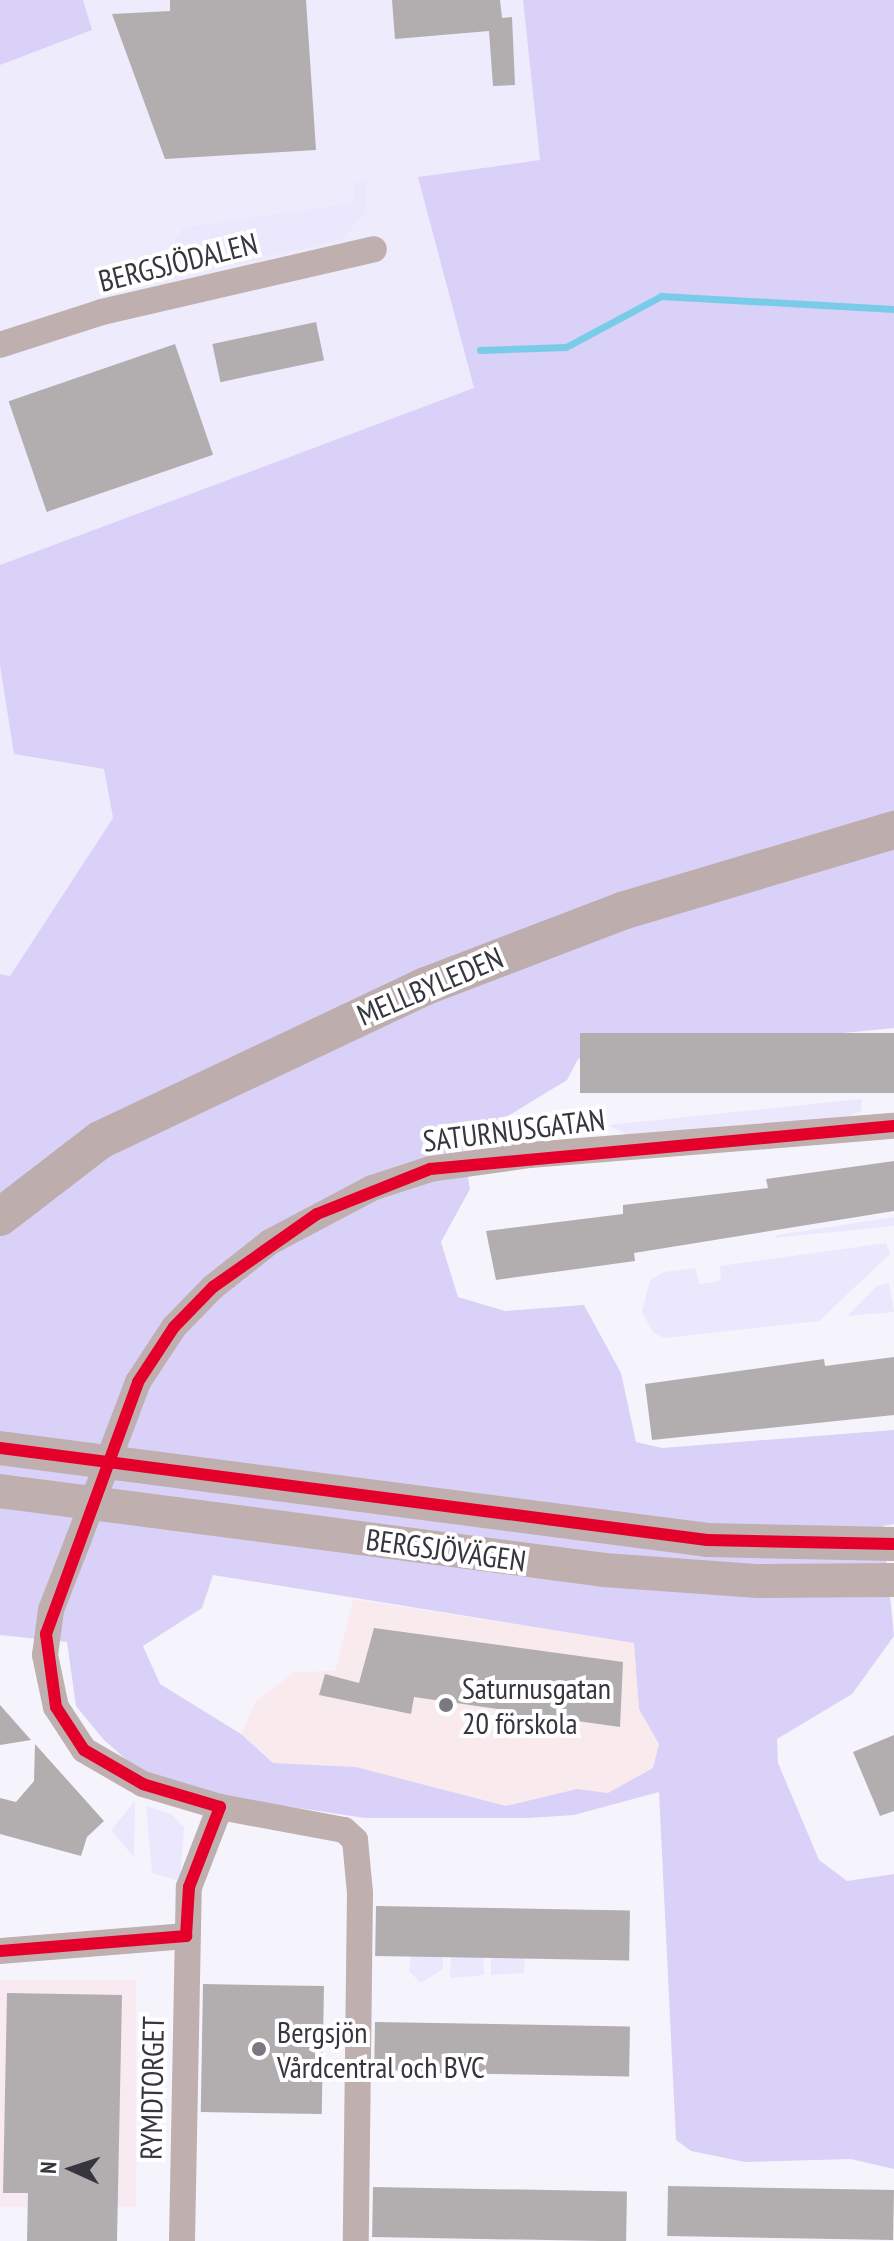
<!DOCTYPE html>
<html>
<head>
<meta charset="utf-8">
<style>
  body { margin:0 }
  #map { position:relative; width:894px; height:2241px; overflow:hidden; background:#f5f4fc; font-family:"PT Sans Narrow",sans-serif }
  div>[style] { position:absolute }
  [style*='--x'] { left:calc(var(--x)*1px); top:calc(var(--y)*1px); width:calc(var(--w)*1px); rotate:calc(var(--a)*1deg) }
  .commercial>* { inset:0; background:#f8eaf0; transform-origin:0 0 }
  .built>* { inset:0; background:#eeebfd }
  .education>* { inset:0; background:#f9eaee }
  .green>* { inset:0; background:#ebe7fd }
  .forest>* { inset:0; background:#d9d1f8 }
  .stream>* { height:7px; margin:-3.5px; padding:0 3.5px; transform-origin:3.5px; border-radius:3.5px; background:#79cce7 }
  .building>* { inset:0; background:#b2aeb0; transform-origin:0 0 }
  .minor>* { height:26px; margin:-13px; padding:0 13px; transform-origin:13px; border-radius:13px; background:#bfafae }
  .tertiary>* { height:34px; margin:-17px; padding:0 17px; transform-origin:17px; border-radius:17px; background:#bfafae }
  .secondary>* { height:38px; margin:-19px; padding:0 19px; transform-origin:19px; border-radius:19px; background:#beadad }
  .minor-bridge>* { height:26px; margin:-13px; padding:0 13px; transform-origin:13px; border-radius:13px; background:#bfafae }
  .bus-1>* { height:12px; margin:-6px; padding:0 6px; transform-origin:6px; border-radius:6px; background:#e4002b }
  .dots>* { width:22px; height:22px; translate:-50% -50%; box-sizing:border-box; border:4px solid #fff; border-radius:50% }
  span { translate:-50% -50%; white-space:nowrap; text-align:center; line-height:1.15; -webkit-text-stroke:8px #fff; paint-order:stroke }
  .street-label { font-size:30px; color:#37353d }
  .poi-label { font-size:30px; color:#37353d }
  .left { translate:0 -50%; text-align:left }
  .north { position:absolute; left:32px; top:2129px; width:80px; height:80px; -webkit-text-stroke:6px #fff; paint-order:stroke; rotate:273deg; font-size:22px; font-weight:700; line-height:32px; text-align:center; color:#37353d }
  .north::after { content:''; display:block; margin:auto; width:28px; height:36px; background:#37353d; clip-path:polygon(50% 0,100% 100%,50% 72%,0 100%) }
</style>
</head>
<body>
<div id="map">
  <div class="commercial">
    <i style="left:136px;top:1980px;width:227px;height:136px;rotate:90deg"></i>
  </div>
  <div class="built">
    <i style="clip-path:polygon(83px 0,523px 0,540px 160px,419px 177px,475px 388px,0 565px,0 65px,91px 30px)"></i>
    <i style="clip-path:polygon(0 666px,14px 754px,104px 769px,113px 818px,10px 976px,0 974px)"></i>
  </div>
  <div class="education">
    <i style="clip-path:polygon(353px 1599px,634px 1643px,639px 1709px,659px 1744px,653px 1768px,608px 1793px,577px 1789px,506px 1806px,356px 1767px,273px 1763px,241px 1734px,256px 1701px,294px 1672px,335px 1671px)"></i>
  </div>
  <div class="green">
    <i style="clip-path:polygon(365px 181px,367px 211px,341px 240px,190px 274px,174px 268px,173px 243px,183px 228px,354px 203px,354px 183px)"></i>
    <i style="clip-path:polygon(862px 1099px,861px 1111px,849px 1117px,629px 1136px,608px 1125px)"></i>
    <i style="clip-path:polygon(894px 1217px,894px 1226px,773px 1238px,778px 1235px)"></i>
    <i style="clip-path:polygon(886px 1243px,890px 1254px,819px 1321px,664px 1338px,653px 1332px,642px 1312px,650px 1280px,664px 1272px,696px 1268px,699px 1284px,715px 1282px,721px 1280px,720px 1266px)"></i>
    <i style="clip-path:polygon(889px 1283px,894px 1312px,847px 1316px,877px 1286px)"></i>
    <i style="clip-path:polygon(135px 1801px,134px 1854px,133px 1856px,111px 1830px)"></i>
    <i style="clip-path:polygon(146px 1806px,171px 1814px,184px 1827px,180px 1881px,152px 1873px)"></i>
    <i style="clip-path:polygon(411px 1957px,443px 1957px,443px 1969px,421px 1983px,409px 1971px)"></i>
    <i style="clip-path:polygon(451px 1957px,483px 1957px,484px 1975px,450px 1978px)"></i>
    <i style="clip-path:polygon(491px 1958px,525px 1958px,524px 1973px,491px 1975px)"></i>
  </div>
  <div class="forest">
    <i style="clip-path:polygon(0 0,83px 0,92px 30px,0 65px)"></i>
    <i style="clip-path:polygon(evenodd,523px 0,894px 0,894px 1028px,578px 1059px,567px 1080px,462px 1144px,470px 1189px,441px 1242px,458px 1297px,505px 1311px,584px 1305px,621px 1373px,636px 1442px,662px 1448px,894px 1430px,894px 1524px,883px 1526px,894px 1636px,852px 1694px,777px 1739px,778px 1763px,819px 1860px,847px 1881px,894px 1874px,894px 2169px,851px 2159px,745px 2162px,691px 2151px,676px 2140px,659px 1792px,574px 1815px,528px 1818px,365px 1818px,212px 1795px,137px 1769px,104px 1740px,76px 1706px,67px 1642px,0 1635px,0 974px,10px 976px,113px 818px,104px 769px,14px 754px,0 666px,0 565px,474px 388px,418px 177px,540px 160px,523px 0,213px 1575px,634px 1643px,639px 1709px,659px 1744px,653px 1768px,608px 1793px,577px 1789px,506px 1806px,356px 1767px,273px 1763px,241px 1734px,160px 1684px,143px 1646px,202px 1608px,213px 1575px)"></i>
  </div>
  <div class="stream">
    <i style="--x:480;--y:350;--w:86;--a:-2"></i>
    <i style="--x:566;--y:347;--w:108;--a:-28.2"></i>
    <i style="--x:661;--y:296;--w:233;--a:3.2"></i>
  </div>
  <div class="building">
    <i style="clip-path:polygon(170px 0,306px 0,316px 150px,165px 159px,112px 14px,170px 11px)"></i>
    <i style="clip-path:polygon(392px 0,500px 0,502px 18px,512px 17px,515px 85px,493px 86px,489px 31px,395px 39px)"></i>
    <i style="left:316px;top:322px;width:39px;height:106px;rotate:78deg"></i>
    <i style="left:175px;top:344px;width:117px;height:176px;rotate:71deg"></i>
    <i style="left:894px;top:1033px;width:60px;height:314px;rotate:90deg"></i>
    <i style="clip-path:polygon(894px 1161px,894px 1211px,634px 1253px,635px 1261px,496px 1280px,486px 1231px,623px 1214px,623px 1205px,768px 1188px,766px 1179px)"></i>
    <i style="clip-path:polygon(894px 1357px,894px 1415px,652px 1440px,645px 1384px,824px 1359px,825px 1366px)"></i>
    <i style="clip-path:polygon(374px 1628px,623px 1662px,620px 1727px,541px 1716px,538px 1733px,507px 1728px,511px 1711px,414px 1697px,411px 1714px,319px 1695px,325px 1674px,359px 1683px)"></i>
    <i style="clip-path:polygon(0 1705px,31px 1740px,0 1745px)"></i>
    <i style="clip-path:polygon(894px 1735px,894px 1811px,880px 1816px,853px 1752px)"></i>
    <i style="clip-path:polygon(35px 1744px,104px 1821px,87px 1837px,81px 1856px,0 1834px,0 1798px,16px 1802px,34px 1781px)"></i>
    <i style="left:376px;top:1906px;width:254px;height:50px;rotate:1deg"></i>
    <i style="left:203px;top:1984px;width:121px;height:128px;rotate:1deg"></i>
    <i style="clip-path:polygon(7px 1993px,122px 1995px,117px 2241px,27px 2241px,28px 2193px,3px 2193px)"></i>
    <i style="left:375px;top:2022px;width:255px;height:50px;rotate:1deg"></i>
    <i style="left:668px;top:2186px;width:226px;height:50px;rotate:1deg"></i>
    <i style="left:373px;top:2187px;width:254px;height:50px;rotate:1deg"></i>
  </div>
  <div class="minor">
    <i style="--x:0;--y:345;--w:107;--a:-17.9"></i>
    <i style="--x:102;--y:312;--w:279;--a:-13"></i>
    <i style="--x:138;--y:1382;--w:66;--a:-56.8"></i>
    <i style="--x:174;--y:1327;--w:56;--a:-45.7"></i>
    <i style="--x:213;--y:1287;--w:73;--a:-38.3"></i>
    <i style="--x:270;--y:1242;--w:115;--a:-27.9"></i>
    <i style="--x:372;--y:1188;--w:61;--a:-18.1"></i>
    <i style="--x:430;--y:1169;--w:101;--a:-8"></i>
    <i style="--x:530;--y:1155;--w:365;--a:-4.6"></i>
    <i style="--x:79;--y:1538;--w:77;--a:111.3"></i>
    <i style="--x:51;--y:1610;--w:45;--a:97.6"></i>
    <i style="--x:45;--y:1655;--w:53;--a:78.1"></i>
    <i style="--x:56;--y:1707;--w:51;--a:56.9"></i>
    <i style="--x:84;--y:1750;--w:68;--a:30"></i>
    <i style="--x:143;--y:1784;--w:80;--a:16.6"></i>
    <i style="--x:220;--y:1807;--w:126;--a:10.5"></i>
    <i style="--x:344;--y:1830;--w:15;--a:42"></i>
    <i style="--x:355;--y:1840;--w:53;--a:84.6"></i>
    <i style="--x:360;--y:1893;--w:348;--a:90.7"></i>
    <i style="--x:0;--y:1951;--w:187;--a:-4.6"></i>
    <i style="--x:182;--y:2241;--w:354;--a:-88.9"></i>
    <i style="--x:189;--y:1887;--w:86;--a:-68.8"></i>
  </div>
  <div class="tertiary">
    <i style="--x:0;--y:1448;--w:713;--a:7.41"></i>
    <i style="--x:707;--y:1540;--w:187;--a:1.2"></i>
    <i style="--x:0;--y:1491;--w:609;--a:7.45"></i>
    <i style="--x:604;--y:1570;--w:155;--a:4.1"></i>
    <i style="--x:759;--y:1581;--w:135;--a:-0.4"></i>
  </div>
  <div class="secondary">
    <i style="--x:0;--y:1217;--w:126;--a:-37.6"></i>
    <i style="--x:100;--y:1140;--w:361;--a:-25.3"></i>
    <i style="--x:426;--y:986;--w:210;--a:-20.9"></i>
    <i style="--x:622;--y:911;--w:284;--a:-16.6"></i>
  </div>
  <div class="minor-bridge">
    <i style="--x:79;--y:1538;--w:167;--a:-69.3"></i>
  </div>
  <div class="bus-1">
    <i style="--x:0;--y:1448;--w:713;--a:7.41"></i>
    <i style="--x:707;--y:1540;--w:187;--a:1.2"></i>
    <i style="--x:0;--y:1951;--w:187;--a:-4.6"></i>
    <i style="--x:186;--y:1936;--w:49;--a:-86.5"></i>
    <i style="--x:189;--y:1887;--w:86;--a:-68.8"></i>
    <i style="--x:220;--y:1807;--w:80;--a:-163.4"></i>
    <i style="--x:143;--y:1784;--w:68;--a:-150"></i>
    <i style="--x:84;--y:1750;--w:51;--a:-123.1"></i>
    <i style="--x:56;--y:1707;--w:74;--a:-97.8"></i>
    <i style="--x:46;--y:1634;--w:268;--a:-69.9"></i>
    <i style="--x:138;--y:1382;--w:66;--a:-56.8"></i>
    <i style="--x:174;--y:1327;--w:56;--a:-45.7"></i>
    <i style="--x:213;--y:1287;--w:127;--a:-35.1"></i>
    <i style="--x:317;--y:1214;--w:122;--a:-21.7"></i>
    <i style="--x:430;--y:1169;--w:466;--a:-5.3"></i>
  </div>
  <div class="dots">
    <i style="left:446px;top:1705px;background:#7a7880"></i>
    <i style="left:259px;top:2049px;background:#7a7880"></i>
  </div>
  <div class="street-label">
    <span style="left:178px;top:262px;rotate:-14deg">BERGSJÖDALEN</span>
    <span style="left:430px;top:986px;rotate:-23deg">MELLBYLEDEN</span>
    <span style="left:514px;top:1130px;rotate:-7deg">SATURNUSGATAN</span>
    <span style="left:446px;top:1550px;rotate:8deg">BERGSJÖVÄGEN</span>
    <span style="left:152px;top:2088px;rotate:-89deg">RYMDTORGET</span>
  </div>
  <div class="poi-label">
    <span class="left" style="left:462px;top:1705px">Saturnusgatan<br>20 förskola</span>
    <span class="left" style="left:277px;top:2049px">Bergsjön<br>Vårdcentral och BVC</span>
  </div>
  <div class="north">N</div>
</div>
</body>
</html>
